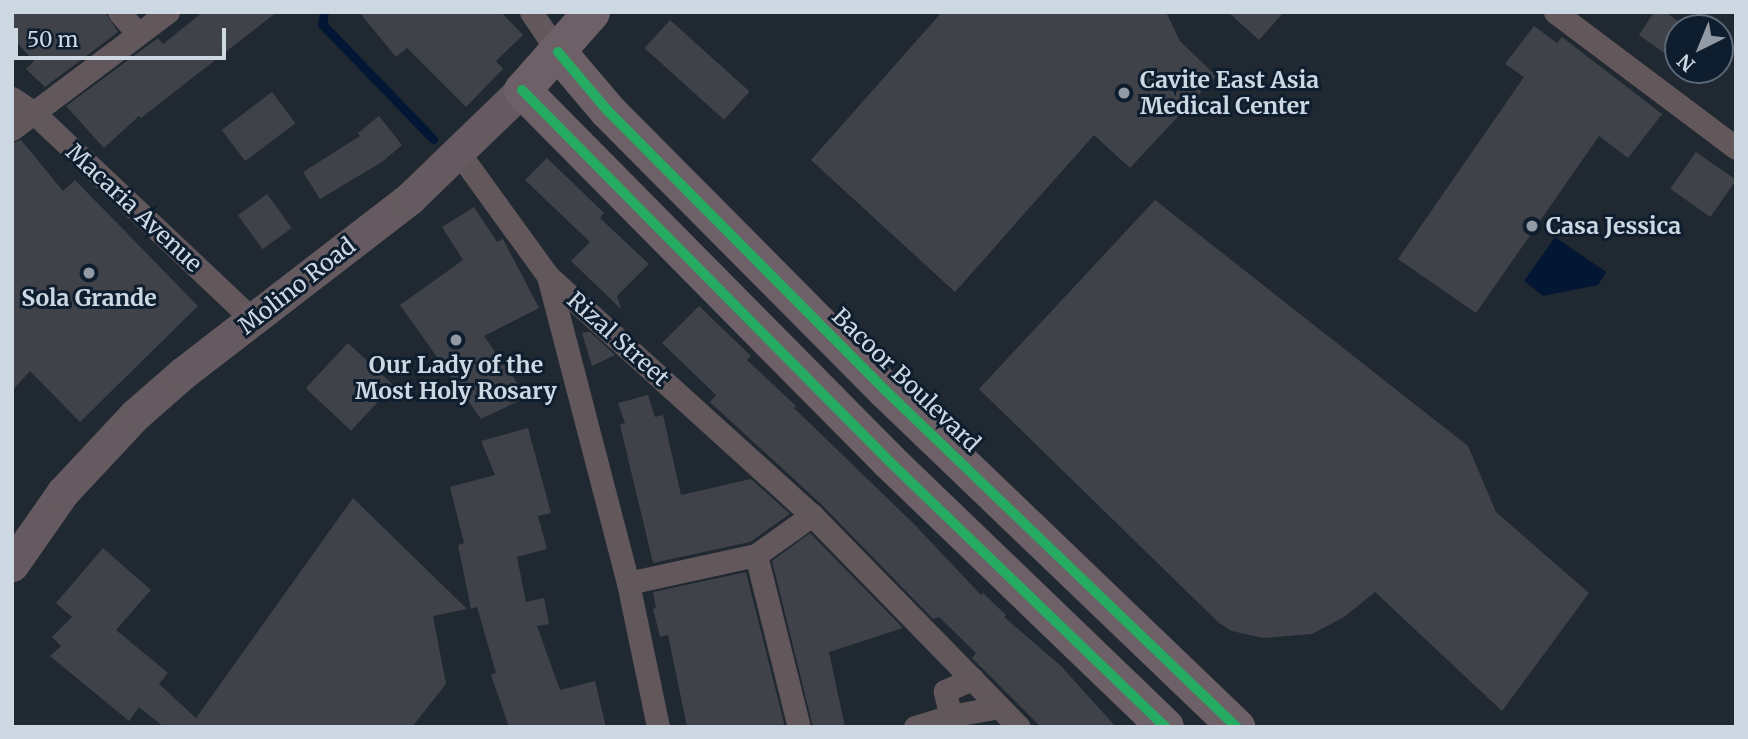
<!DOCTYPE html>
<html>
<head>
<meta charset="utf-8">
<style>
  body { margin:0 }
  #map { position:relative; width:1748px; height:739px; overflow:hidden; background:#202831; font-family:Merriweather,serif }
  div>[style] { position:absolute }
  [style*='--x'] { left:calc(var(--x)*1px); top:calc(var(--y)*1px); width:calc(var(--w)*1px); rotate:calc(var(--a)*1deg) }
  .water>* { inset:0; background:#031633 }
  .stream>* { height:9px; margin:-4.5px; padding:0 4.5px; transform-origin:4.5px; border-radius:4.5px; background:#031633 }
  .building>* { inset:0; background:#404249; transform-origin:0 0 }
  .minor>* { height:23px; margin:-11.5px; padding:0 11.5px; transform-origin:11.5px; border-radius:11.5px; background:#62585c }
  .secondary>* { height:33px; margin:-16.5px; padding:0 16.5px; transform-origin:16.5px; border-radius:16.5px; background:#645a5f }
  .primary>* { height:37px; margin:-18.5px; padding:0 18.5px; transform-origin:18.5px; border-radius:18.5px; background:#6d6067 }
  .cycleway>* { height:10px; margin:-5px; padding:0 5px; transform-origin:5px; border-radius:5px; background:#26ab63 }
  .dots>* { width:19px; height:19px; translate:-50% -50%; box-sizing:border-box; border:4px solid #0f1e2e; border-radius:50% }
  span { translate:-50% -50%; white-space:nowrap; text-align:center; line-height:1.15; -webkit-text-stroke:6px #0f1e2e; paint-order:stroke }
  .poi-label { font-size:23px; color:#ced8e3; font-weight:700 }
  .left { translate:0 -50%; text-align:left }
  .street-label { font-size:23px; color:#ced8e3 }
  .frame { position:absolute; inset:0; border:14px solid #ced8e3; pointer-events:none }
  .north { position:absolute; left:1664px; top:14px; width:70px; height:70px; box-sizing:border-box; background:#0f1e2e; border:2px solid #5b6876; border-radius:50%; rotate:223deg; font-size:19px; font-weight:700; line-height:28px; text-align:center; color:#ced8e3 }
  .north::after { content:''; display:block; margin:auto; width:24px; height:32px; background:#919aa5; clip-path:polygon(50% 0,100% 100%,50% 72%,0 100%) }
  .scale { position:absolute; left:14px; top:28px; width:212px; height:32px; box-sizing:border-box; border:4px solid #ced8e3; border-top:0; padding-left:9px; font-size:21px; line-height:24px; white-space:nowrap; color:#ced8e3; -webkit-text-stroke:5px #0f1e2e; paint-order:stroke }
</style>
</head>
<body>
<div id="map">
  <div class="water">
    <i style="clip-path:polygon(1555px 237px,1606px 272px,1598px 285px,1543px 296px,1524px 281px)"></i>
  </div>
  <div class="stream">
    <i style="--x:324;--y:12;--w:12;--a:99"></i>
    <i style="--x:322;--y:24;--w:160;--a:46"></i>
  </div>
  <div class="building">
    <i style="clip-path:polygon(12px 12px,105px 12px,118px 32px,45px 87px,26px 69px,34px 61px,12px 37px)"></i>
    <i style="clip-path:polygon(203px 12px,277px 12px,141px 118px,139px 116px,104px 148px,66px 106px,158px 38px,163px 44px)"></i>
    <i style="clip-path:polygon(359px 12px,501px 12px,523px 35px,496px 61px,503px 69px,466px 107px,407px 48px,396px 57px)"></i>
    <i style="clip-path:polygon(942px 12px,1166px 12px,1180px 41px,1216px 76px,1130px 168px,1094px 135px,955px 292px,811px 160px)"></i>
    <i style="clip-path:polygon(1228px 12px,1284px 12px,1259px 40px)"></i>
    <i style="clip-path:polygon(1654px 12px,1665px 12px,1678px 21px,1678px 63px,1639px 35px)"></i>
    <i style="left:670px;top:20px;width:107px;height:38px;rotate:42deg"></i>
    <i style="clip-path:polygon(1534px 26px,1557px 43px,1562px 37px,1662px 114px,1628px 158px,1599px 136px,1476px 313px,1398px 259px,1524px 77px,1505px 64px)"></i>
    <i style="left:272px;top:92px;width:39px;height:63px;rotate:53deg"></i>
    <i style="clip-path:polygon(379px 116px,402px 145px,382px 162px,320px 199px,303px 172px,360px 136px,358px 133px)"></i>
    <i style="clip-path:polygon(21px 140px,63px 191px,75px 180px,198px 306px,80px 422px,30px 371px,12px 391px,12px 143px)"></i>
    <i style="left:1696px;top:152px;width:49px;height:45px;rotate:35deg"></i>
    <i style="clip-path:polygon(547px 158px,604px 213px,600px 218px,649px 264px,617px 296px,621px 309px,571px 261px,590px 242px,525px 180px)"></i>
    <i style="left:267px;top:194px;width:42px;height:36px;rotate:54deg"></i>
    <i style="clip-path:polygon(1155px 200px,1468px 446px,1496px 512px,1589px 593px,1502px 711px,1375px 592px,1344px 617px,1312px 634px,1263px 638px,1232px 631px,1219px 623px,979px 389px)"></i>
    <i style="clip-path:polygon(474px 207px,497px 242px,503px 239px,539px 308px,484px 336px,527px 397px,481px 419px,400px 305px,463px 260px,442px 227px)"></i>
    <i style="clip-path:polygon(699px 306px,751px 356px,747px 360px,796px 406px,794px 408px,913px 523px,981px 595px,983px 593px,1006px 615px,1004px 617px,1061px 666px,1116px 727px,1041px 727px,972px 658px,976px 653px,939px 617px,933px 619px,822px 505px,710px 402px,716px 395px,662px 343px)"></i>
    <i style="clip-path:polygon(590px 332px,615px 355px,592px 366px,582px 333px)"></i>
    <i style="left:348px;top:343px;width:62px;height:62px;rotate:43deg"></i>
    <i style="clip-path:polygon(648px 395px,655px 417px,663px 415px,681px 495px,751px 479px,790px 514px,750px 542px,653px 563px,620px 425px,625px 423px,618px 403px)"></i>
    <i style="clip-path:polygon(528px 428px,551px 513px,538px 516px,547px 549px,517px 557px,526px 602px,544px 598px,549px 624px,537px 626px,560px 690px,595px 681px,606px 727px,509px 727px,491px 675px,496px 673px,477px 607px,471px 609px,458px 545px,464px 543px,450px 487px,495px 475px,481px 441px)"></i>
    <i style="clip-path:polygon(353px 498px,467px 609px,433px 616px,446px 684px,412px 727px,164px 727px,139px 707px,129px 721px,50px 656px,61px 646px,52px 637px,72px 617px,56px 603px,103px 548px,151px 590px,116px 630px,168px 673px,159px 684px,196px 718px)"></i>
    <i style="clip-path:polygon(810px 533px,903px 628px,829px 652px,845px 727px,813px 727px,772px 561px)"></i>
    <i style="clip-path:polygon(746px 572px,785px 727px,687px 727px,668px 635px,660px 637px,653px 609px,656px 608px,653px 592px)"></i>
  </div>
  <div class="minor">
    <i style="--x:119;--y:12;--w:29;--a:49"></i>
    <i style="--x:531;--y:12;--w:48;--a:56"></i>
    <i style="--x:1555;--y:12;--w:226;--a:36.9"></i>
    <i style="--x:12;--y:98;--w:25;--a:34"></i>
    <i style="--x:33;--y:112;--w:304;--a:43.4"></i>
    <i style="--x:12;--y:129;--w:195;--a:-36.9"></i>
    <i style="--x:459;--y:153;--w:152;--a:54.1"></i>
    <i style="--x:548;--y:276;--w:356;--a:42.2"></i>
    <i style="--x:812;--y:515;--w:296;--a:45.7"></i>
    <i style="--x:548;--y:276;--w:317;--a:75.4"></i>
    <i style="--x:628;--y:583;--w:147;--a:78.2"></i>
    <i style="--x:756;--y:555;--w:177;--a:76"></i>
    <i style="--x:628;--y:583;--w:131;--a:-12.3"></i>
    <i style="--x:756;--y:555;--w:69;--a:-35.5"></i>
    <i style="--x:915;--y:727;--w:37;--a:-17"></i>
    <i style="--x:950;--y:716;--w:50;--a:-10.4"></i>
    <i style="--x:953;--y:727;--w:37;--a:-103"></i>
    <i style="--x:945;--y:691;--w:30;--a:-24"></i>
  </div>
  <div class="secondary">
    <i style="--x:12;--y:565;--w:89;--a:-55.1"></i>
    <i style="--x:63;--y:492;--w:105;--a:-46.9"></i>
    <i style="--x:135;--y:415;--w:64;--a:-41.2"></i>
    <i style="--x:183;--y:373;--w:287;--a:-37.6"></i>
    <i style="--x:410;--y:198;--w:156;--a:-44"></i>
  </div>
  <div class="primary">
    <i style="--x:591;--y:12;--w:104;--a:131.5"></i>
    <i style="--x:522;--y:90;--w:522;--a:45.31"></i>
    <i style="--x:889;--y:461;--w:383;--a:43.9"></i>
    <i style="--x:558;--y:52;--w:76;--a:49.8"></i>
    <i style="--x:607;--y:110;--w:395;--a:45.2"></i>
    <i style="--x:885;--y:390;--w:487;--a:43.8"></i>
  </div>
  <div class="cycleway">
    <i style="--x:558;--y:52;--w:76;--a:49.8"></i>
    <i style="--x:607;--y:110;--w:395;--a:45.2"></i>
    <i style="--x:885;--y:390;--w:487;--a:43.8"></i>
    <i style="--x:522;--y:90;--w:522;--a:45.31"></i>
    <i style="--x:889;--y:461;--w:383;--a:43.9"></i>
  </div>
  <div class="dots">
    <i style="left:1124px;top:93px;background:#919aa5"></i>
    <i style="left:1532px;top:226px;background:#919aa5"></i>
    <i style="left:89px;top:273px;background:#919aa5"></i>
    <i style="left:456px;top:340px;background:#919aa5"></i>
  </div>
  <div class="poi-label">
    <span class="left" style="left:1140px;top:93px">Cavite East Asia<br>Medical Center</span>
    <span class="left" style="left:1546px;top:226px">Casa Jessica</span>
    <span style="left:89px;top:298px">Sola Grande</span>
    <span style="left:456px;top:378px">Our Lady of the<br>Most Holy Rosary</span>
  </div>
  <div class="street-label">
    <span style="left:134px;top:208px;rotate:43deg">Macaria Avenue</span>
    <span style="left:297px;top:286px;rotate:-38deg">Molino Road</span>
    <span style="left:618px;top:339px;rotate:42deg">Rizal Street</span>
    <span style="left:906px;top:380px;rotate:44deg">Bacoor Boulevard</span>
  </div>
  <div class="frame"></div>
  <div class="north">N</div>
  <div class="scale">50 m</div>
</div>
</body>
</html>
